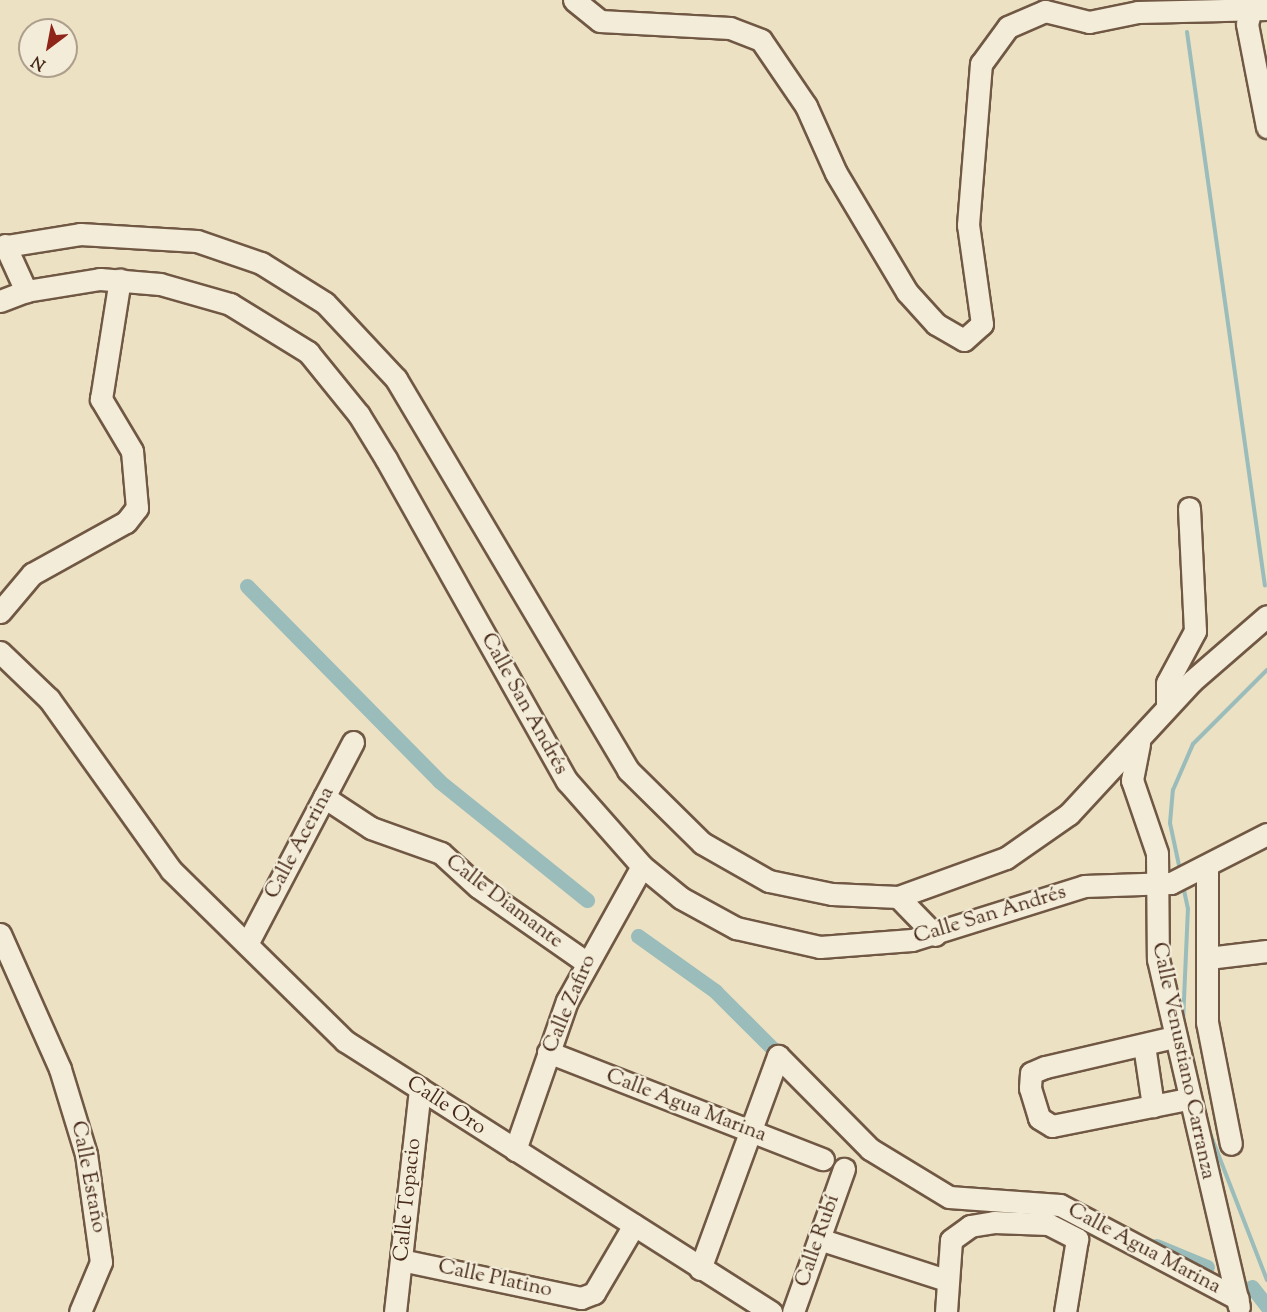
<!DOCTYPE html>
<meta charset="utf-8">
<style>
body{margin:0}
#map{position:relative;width:1267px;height:1312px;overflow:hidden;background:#ece1c3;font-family:"Sorts Mill Goudy",serif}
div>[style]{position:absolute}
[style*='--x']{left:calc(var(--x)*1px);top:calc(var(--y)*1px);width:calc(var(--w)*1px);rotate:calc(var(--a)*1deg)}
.stream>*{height:4px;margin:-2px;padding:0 2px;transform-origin:2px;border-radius:2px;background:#9abcbb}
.canal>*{height:15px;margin:-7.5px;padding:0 7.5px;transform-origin:7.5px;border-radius:7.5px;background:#9abcbb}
.roads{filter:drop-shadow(2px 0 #705844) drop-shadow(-2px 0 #705844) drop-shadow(0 2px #705844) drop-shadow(0 -2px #705844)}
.minor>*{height:21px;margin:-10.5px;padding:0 10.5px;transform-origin:10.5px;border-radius:10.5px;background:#f3ecd8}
span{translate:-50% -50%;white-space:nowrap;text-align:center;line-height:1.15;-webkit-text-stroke:4.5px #f3ecd8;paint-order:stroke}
.street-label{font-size:21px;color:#472a1a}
.north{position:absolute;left:18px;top:18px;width:60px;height:60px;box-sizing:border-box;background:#f3ecd8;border:2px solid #ae9e8c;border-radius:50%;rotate:212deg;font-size:16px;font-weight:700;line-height:24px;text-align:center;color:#472a1a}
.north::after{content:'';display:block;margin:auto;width:21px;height:27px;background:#8f2418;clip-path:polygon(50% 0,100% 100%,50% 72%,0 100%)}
</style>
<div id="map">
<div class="stream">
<i style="--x:1187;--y:32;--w:559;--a:81.99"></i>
<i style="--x:1180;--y:870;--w:48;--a:-102"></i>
<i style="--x:1170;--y:823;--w:33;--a:-85"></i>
<i style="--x:1173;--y:790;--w:50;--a:-66.5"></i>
<i style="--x:1193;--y:744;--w:105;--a:-45"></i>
<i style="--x:1183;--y:1022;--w:113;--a:-87.5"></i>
<i style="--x:1188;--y:909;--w:24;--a:-102"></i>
<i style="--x:1208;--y:1128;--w:163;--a:68.8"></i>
</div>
<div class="canal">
<i style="--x:247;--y:586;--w:274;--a:45.4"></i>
<i style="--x:439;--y:781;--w:190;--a:38.8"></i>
<i style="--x:638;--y:936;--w:95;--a:35.5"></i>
<i style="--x:715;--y:991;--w:100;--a:45"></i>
<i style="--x:1156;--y:1246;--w:55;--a:22.4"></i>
<i style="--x:1252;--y:1287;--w:24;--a:52"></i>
</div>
<div class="roads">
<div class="minor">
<i style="--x:574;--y:0;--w:33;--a:39"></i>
<i style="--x:600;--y:21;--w:130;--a:3.1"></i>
<i style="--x:730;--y:28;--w:33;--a:21"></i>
<i style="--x:761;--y:40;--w:80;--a:55.7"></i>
<i style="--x:806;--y:106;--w:73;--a:65.9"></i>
<i style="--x:836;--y:173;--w:139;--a:59.2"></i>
<i style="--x:907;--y:292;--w:43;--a:47.8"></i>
<i style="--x:936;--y:324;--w:32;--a:30"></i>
<i style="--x:964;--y:340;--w:24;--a:-42"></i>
<i style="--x:982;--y:324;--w:100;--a:-98"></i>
<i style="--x:968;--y:225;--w:162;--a:-85.4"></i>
<i style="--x:981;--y:64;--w:46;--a:-53.9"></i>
<i style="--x:1008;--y:27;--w:40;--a:-23.4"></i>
<i style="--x:1045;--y:11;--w:45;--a:14"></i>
<i style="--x:1089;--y:22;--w:50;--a:-11.5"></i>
<i style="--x:1138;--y:12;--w:129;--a:-1.3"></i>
<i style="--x:1250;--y:13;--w:11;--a:105"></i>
<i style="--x:1247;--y:24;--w:105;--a:79"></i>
<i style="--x:5;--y:245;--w:51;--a:65.5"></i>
<i style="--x:0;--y:247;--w:81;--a:-9.2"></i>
<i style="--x:80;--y:234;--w:117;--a:3.4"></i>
<i style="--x:197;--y:241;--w:68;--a:19"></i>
<i style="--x:261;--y:263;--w:75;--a:32"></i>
<i style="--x:325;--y:303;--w:104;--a:46.9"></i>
<i style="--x:396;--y:379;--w:455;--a:59.3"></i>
<i style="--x:628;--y:770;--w:104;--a:44.6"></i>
<i style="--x:702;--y:843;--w:77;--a:29.6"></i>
<i style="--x:769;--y:881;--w:64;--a:11.7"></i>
<i style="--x:832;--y:894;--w:66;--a:2.6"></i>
<i style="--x:898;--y:897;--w:115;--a:-19.9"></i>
<i style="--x:1006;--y:858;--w:77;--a:-34.9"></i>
<i style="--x:1069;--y:814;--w:181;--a:-47.2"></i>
<i style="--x:1192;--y:681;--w:99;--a:-40.9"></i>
<i style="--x:0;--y:301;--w:28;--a:-21"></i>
<i style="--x:26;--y:291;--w:75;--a:-9.2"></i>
<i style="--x:100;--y:279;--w:60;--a:4.8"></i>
<i style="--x:160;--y:284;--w:73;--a:15.9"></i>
<i style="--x:230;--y:304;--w:92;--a:31.6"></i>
<i style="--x:308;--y:352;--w:81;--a:51"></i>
<i style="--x:359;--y:415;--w:52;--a:58.5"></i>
<i style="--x:386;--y:459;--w:369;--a:60.7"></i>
<i style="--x:567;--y:781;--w:113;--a:48.6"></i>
<i style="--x:642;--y:866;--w:50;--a:39.4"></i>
<i style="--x:681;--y:898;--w:63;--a:28.6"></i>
<i style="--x:736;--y:928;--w:86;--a:12.7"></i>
<i style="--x:820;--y:947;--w:92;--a:-4.4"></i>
<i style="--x:912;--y:940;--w:180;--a:-17.4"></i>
<i style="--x:1084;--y:886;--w:87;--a:-2"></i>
<i style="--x:1171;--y:883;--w:108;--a:-27"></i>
<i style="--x:0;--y:612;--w:50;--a:-49.9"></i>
<i style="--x:32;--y:574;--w:107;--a:-29"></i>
<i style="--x:126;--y:522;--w:18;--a:-52"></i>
<i style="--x:137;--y:508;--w:57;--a:-95"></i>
<i style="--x:132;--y:451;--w:61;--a:-120.8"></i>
<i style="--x:101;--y:399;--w:121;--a:-81"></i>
<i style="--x:0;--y:652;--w:68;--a:43.8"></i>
<i style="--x:49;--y:699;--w:210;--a:54.5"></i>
<i style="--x:171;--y:870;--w:244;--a:44.5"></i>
<i style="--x:345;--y:1041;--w:505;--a:32.46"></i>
<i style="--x:1167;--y:707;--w:24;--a:-90"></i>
<i style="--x:1167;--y:683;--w:59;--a:-61.7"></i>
<i style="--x:1195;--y:631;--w:123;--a:-92.8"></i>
<i style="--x:1139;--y:744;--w:37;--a:101"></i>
<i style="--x:1132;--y:780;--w:77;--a:71.1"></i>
<i style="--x:1157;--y:853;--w:106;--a:89.5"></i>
<i style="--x:1158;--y:959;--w:357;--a:76.9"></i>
<i style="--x:324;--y:797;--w:56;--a:33.4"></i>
<i style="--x:371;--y:828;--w:74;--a:19.7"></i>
<i style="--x:441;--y:853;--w:50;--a:42.6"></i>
<i style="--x:478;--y:887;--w:131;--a:34.8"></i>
<i style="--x:1207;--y:866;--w:156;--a:90"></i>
<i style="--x:1207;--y:1022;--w:124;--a:78.9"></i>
<i style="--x:898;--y:897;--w:53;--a:45.8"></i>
<i style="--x:0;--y:934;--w:148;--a:66"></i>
<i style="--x:60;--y:1069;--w:89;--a:73"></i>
<i style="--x:86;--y:1154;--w:109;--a:82.1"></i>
<i style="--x:101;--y:1262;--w:54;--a:112.8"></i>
<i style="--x:247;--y:944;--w:228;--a:-62.3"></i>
<i style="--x:1208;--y:958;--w:59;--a:-6.8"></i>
<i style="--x:1174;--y:1037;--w:132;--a:166.9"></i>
<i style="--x:1045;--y:1067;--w:15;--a:157"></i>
<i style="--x:1031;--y:1073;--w:15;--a:94"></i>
<i style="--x:1030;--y:1088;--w:31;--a:73"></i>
<i style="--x:1039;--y:1118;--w:15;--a:32"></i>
<i style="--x:1052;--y:1126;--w:138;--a:-11.3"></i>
<i style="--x:1144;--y:1045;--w:62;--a:81.6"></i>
<i style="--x:548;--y:1052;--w:295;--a:21.3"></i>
<i style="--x:515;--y:1150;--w:158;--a:-70.8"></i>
<i style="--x:567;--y:1001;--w:154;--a:-60.9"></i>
<i style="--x:819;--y:1239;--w:133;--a:17.9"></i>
<i style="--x:401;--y:1260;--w:184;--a:11.9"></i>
<i style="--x:581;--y:1298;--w:14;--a:-21"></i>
<i style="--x:594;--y:1293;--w:79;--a:-59.5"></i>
<i style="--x:700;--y:1269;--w:227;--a:-69.9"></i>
<i style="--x:778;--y:1056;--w:131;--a:45.3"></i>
<i style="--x:870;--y:1149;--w:92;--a:31.3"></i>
<i style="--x:949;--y:1197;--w:111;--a:4.1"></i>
<i style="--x:1060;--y:1205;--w:201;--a:27.8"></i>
<i style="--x:395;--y:1312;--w:225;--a:-83.6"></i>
<i style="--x:793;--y:1312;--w:152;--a:-70.4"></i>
<i style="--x:946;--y:1312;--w:72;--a:-86"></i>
<i style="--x:951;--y:1240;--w:24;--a:-36"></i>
<i style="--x:970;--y:1226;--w:24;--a:-9"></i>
<i style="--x:994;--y:1222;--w:54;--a:2.1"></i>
<i style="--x:1048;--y:1224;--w:33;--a:27"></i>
<i style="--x:1077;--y:1239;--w:74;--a:99.3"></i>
</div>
</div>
<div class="street-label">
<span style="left:524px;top:704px;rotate:61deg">Calle San Andrés</span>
<span style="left:300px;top:843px;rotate:-62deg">Calle Acerina</span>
<span style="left:504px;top:902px;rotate:37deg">Calle Diamante</span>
<span style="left:990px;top:915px;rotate:-17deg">Calle San Andrés</span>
<span style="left:570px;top:1004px;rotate:-67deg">Calle Zafiro</span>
<span style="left:1183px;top:1061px;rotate:78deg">Calle Venustiano Carranza</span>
<span style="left:446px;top:1106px;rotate:33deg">Calle Oro</span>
<span style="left:686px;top:1106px;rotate:21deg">Calle Agua Marina</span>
<span style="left:88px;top:1177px;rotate:79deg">Calle Estaño</span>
<span style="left:408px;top:1200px;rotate:-84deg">Calle Topacio</span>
<span style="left:818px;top:1241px;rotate:-71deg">Calle Rubí</span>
<span style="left:1144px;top:1249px;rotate:28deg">Calle Agua Marina</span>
<span style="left:495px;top:1279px;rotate:12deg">Calle Platino</span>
</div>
<div class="north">N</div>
</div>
